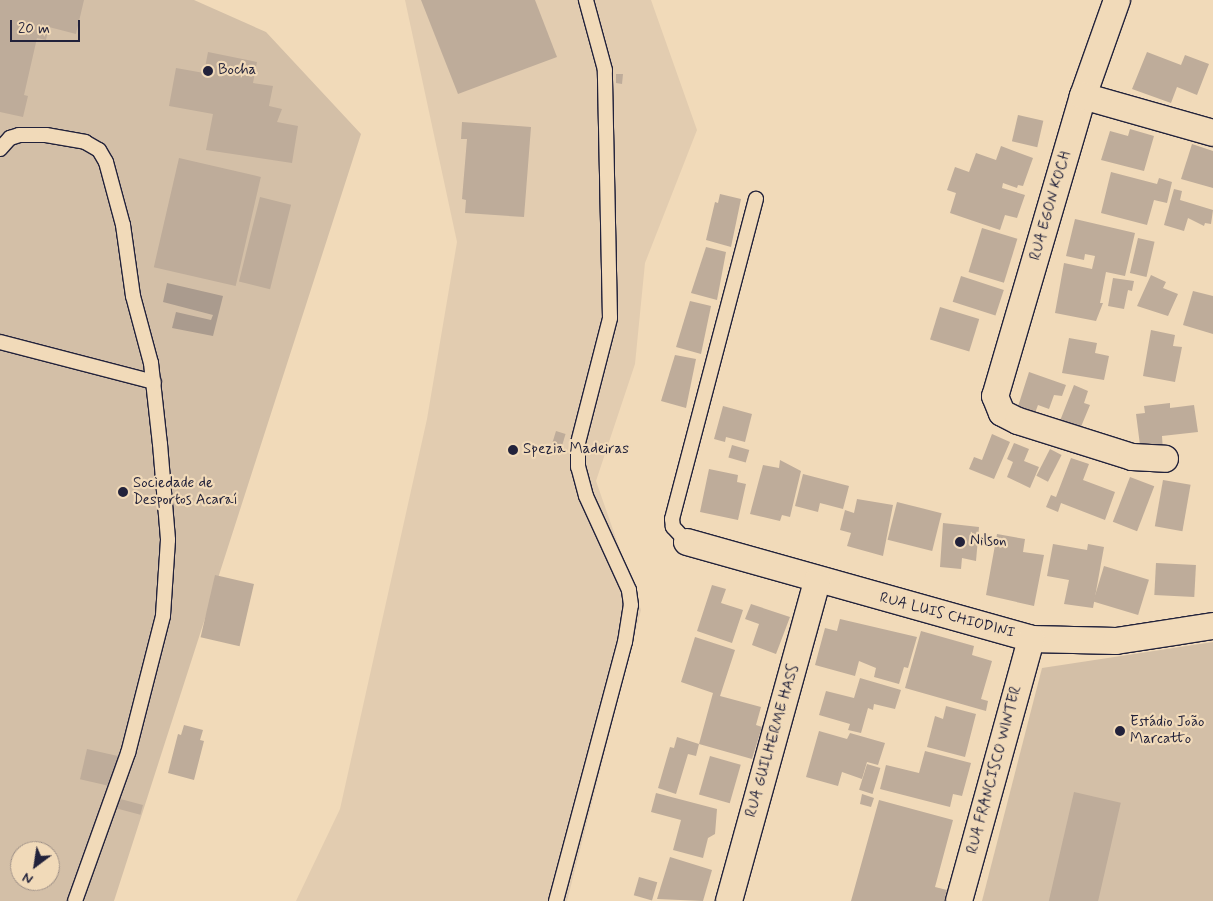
<!DOCTYPE html>
<meta charset="utf-8">
<style>
body{margin:0}
#map{position:relative;width:1213px;height:901px;overflow:hidden;background:#f1dab9;font-family:Mynerve,sans-serif}
div>[style]{position:absolute}
[style*='--x']{left:calc(var(--x)*1px);top:calc(var(--y)*1px);width:calc(var(--w)*1px);rotate:calc(var(--a)*1deg)}
.built>*{inset:0;background:#e2ccb0}
.green>*{inset:0;background:#d3bfa7}
.water>*{inset:0;background:#aa9b8e}
.building>*{inset:0;background:#beac9a;transform-origin:0 0}
.roads{filter:drop-shadow(1px 0 #22223b) drop-shadow(-1px 0 #22223b) drop-shadow(0 1px #22223b) drop-shadow(0 -1px #22223b)}
.service>*{height:14px;margin:-7px;padding:0 7px;transform-origin:7px;border-radius:7px;background:#f1dab9}
.minor>*{height:26px;margin:-13px;padding:0 13px;transform-origin:13px;border-radius:13px;background:#f1dab9}
.dots>*{width:14px;height:14px;translate:-50% -50%;box-sizing:border-box;border:2px solid #f1dab9;border-radius:50%}
span{translate:-50% -50%;white-space:nowrap;text-align:center;line-height:1.15;-webkit-text-stroke:4.5px #f1dab9;paint-order:stroke}
.poi-label{font-size:15px;color:#22223b}
.left{translate:0 -50%;text-align:left}
.street-label{font-size:15px;color:#22223b}
.north{position:absolute;left:10px;top:841px;width:50px;height:50px;box-sizing:border-box;background:#f1dab9;border:1px solid #9e9087;border-radius:50%;rotate:211deg;font-size:14px;font-weight:700;line-height:20px;text-align:center;color:#22223b}
.north::after{content:'';display:block;margin:auto;width:18px;height:22px;background:#22223b;clip-path:polygon(50% 0,100% 100%,50% 72%,0 100%)}
.scale{position:absolute;left:10px;top:20px;width:70px;height:22px;box-sizing:border-box;border:2px solid #22223b;border-top:0;padding-left:6px;font-size:15px;line-height:18px;white-space:nowrap;color:#22223b;-webkit-text-stroke:4px #f1dab9;paint-order:stroke}
</style>
<div id="map">
<div class="built">
<i style="clip-path:polygon(405px 0,651px 0,697px 130px,645px 263px,635px 364px,596px 481px,641px 610px,567px 901px,296px 901px,340px 809px,427px 419px,457px 242px)"></i>
</div>
<div class="green">
<i style="clip-path:polygon(evenodd,0 0,194px 0,266px 32px,361px 134px,114px 901px,0 901px,0 0,20px 851px,50px 851px,50px 881px,20px 881px,20px 851px)"></i>
<i style="clip-path:polygon(1213px 642px,1213px 901px,982px 901px,1042px 668px)"></i>
</div>
<div class="water">
<i style="clip-path:polygon(167px 283px,223px 296px,213px 336px,172px 328px,176px 312px,211px 320px,213px 315px,163px 302px)"></i>
</div>
<div class="building">
<i style="clip-path:polygon(0 0,84px 0,76px 34px,49px 27px,46px 40px,37px 38px,24px 95px,28px 96px,23px 117px,0 112px)"></i>
<i style="clip-path:polygon(421px 0,535px 0,557px 57px,458px 94px)"></i>
<i style="clip-path:polygon(208px 52px,257px 62px,253px 83px,273px 86px,269px 106px,282px 109px,277px 122px,298px 126px,292px 163px,206px 150px,213px 114px,169px 106px,176px 68px,204px 73px)"></i>
<i style="clip-path:polygon(1147px 52px,1181px 65px,1185px 55px,1209px 64px,1197px 95px,1177px 87px,1171px 103px,1132px 89px)"></i>
<i style="clip-path:polygon(616px 74px,623px 74px,622px 84px,616px 83px)"></i>
<i style="left:1018px;top:115px;width:26px;height:27px;rotate:13deg"></i>
<i style="clip-path:polygon(462px 122px,531px 127px,524px 217px,465px 213px,466px 200px,462px 199px,467px 139px,461px 139px)"></i>
<i style="clip-path:polygon(1130px 129px,1154px 136px,1144px 171px,1101px 160px,1110px 131px,1128px 136px)"></i>
<i style="clip-path:polygon(1192px 144px,1213px 151px,1213px 188px,1181px 179px)"></i>
<i style="clip-path:polygon(1001px 146px,1033px 158px,1023px 186px,1018px 185px,1017px 188px,1003px 183px,1002px 188px,1025px 195px,1017px 218px,1005px 215px,1000px 230px,950px 213px,956px 193px,947px 190px,955px 167px,969px 172px,976px 153px,996px 160px)"></i>
<i style="left:179px;top:158px;width:84px;height:112px;rotate:13deg"></i>
<i style="clip-path:polygon(1111px 172px,1157px 184px,1159px 178px,1172px 182px,1167px 203px,1154px 200px,1147px 225px,1101px 213px)"></i>
<i style="clip-path:polygon(1174px 189px,1182px 191px,1180px 200px,1213px 210px,1211px 224px,1205px 223px,1204px 226px,1188px 218px,1184px 231px,1164px 225px)"></i>
<i style="clip-path:polygon(720px 194px,741px 199px,731px 247px,706px 240px,715px 202px,718px 203px)"></i>
<i style="left:260px;top:197px;width:32px;height:87px;rotate:14deg"></i>
<i style="clip-path:polygon(1075px 219px,1135px 233px,1125px 276px,1106px 272px,1100px 303px,1103px 303px,1096px 321px,1055px 313px,1064px 263px,1092px 269px,1095px 256px,1085px 254px,1084px 260px,1066px 256px)"></i>
<i style="left:982px;top:228px;width:37px;height:46px;rotate:17deg"></i>
<i style="left:1138px;top:238px;width:17px;height:36px;rotate:13deg"></i>
<i style="clip-path:polygon(706px 247px,726px 252px,717px 300px,691px 293px)"></i>
<i style="clip-path:polygon(1151px 275px,1166px 282px,1163px 288px,1178px 294px,1168px 316px,1137px 306px)"></i>
<i style="left:961px;top:276px;width:45px;height:27px;rotate:18deg"></i>
<i style="clip-path:polygon(1113px 278px,1134px 281px,1132px 291px,1128px 290px,1124px 309px,1108px 306px)"></i>
<i style="clip-path:polygon(1193px 291px,1213px 296px,1213px 334px,1183px 325px)"></i>
<i style="clip-path:polygon(690px 301px,711px 306px,701px 354px,676px 347px)"></i>
<i style="left:940px;top:307px;width:41px;height:34px;rotate:17deg"></i>
<i style="clip-path:polygon(1151px 330px,1175px 335px,1173px 346px,1182px 347px,1175px 382px,1143px 376px)"></i>
<i style="clip-path:polygon(1069px 338px,1097px 343px,1095px 353px,1109px 356px,1104px 380px,1062px 373px)"></i>
<i style="clip-path:polygon(675px 355px,696px 359px,686px 408px,661px 401px)"></i>
<i style="clip-path:polygon(1029px 372px,1066px 385px,1062px 396px,1054px 395px,1049px 409px,1038px 405px,1032px 421px,1015px 416px)"></i>
<i style="clip-path:polygon(1074px 385px,1088px 391px,1084px 403px,1090px 405px,1078px 434px,1058px 426px)"></i>
<i style="clip-path:polygon(1170px 403px,1170px 408px,1194px 405px,1198px 432px,1162px 436px,1163px 451px,1141px 453px,1136px 414px,1145px 413px,1144px 406px)"></i>
<i style="clip-path:polygon(723px 406px,752px 414px,745px 442px,726px 437px,725px 442px,714px 439px)"></i>
<i style="left:556px;top:431px;width:10px;height:22px;rotate:17deg"></i>
<i style="clip-path:polygon(992px 434px,1010px 442px,994px 479px,969px 469px,974px 457px,982px 460px)"></i>
<i style="clip-path:polygon(1014px 443px,1029px 449px,1024px 461px,1039px 467px,1030px 488px,1007px 477px,1013px 462px,1007px 459px)"></i>
<i style="left:732px;top:445px;width:18px;height:13px;rotate:16deg"></i>
<i style="left:1050px;top:449px;width:13px;height:30px;rotate:27deg"></i>
<i style="clip-path:polygon(1071px 458px,1089px 464px,1083px 480px,1115px 492px,1105px 520px,1061px 503px,1058px 512px,1046px 507px,1051px 495px,1056px 497px)"></i>
<i style="clip-path:polygon(780px 460px,801px 471px,790px 517px,782px 515px,780px 521px,750px 514px,763px 465px,779px 468px)"></i>
<i style="clip-path:polygon(709px 469px,738px 475px,737px 482px,746px 484px,738px 520px,700px 512px)"></i>
<i style="clip-path:polygon(803px 474px,849px 486px,843px 509px,820px 503px,818px 512px,795px 506px)"></i>
<i style="left:1130px;top:477px;width:26px;height:48px;rotate:21deg"></i>
<i style="left:1163px;top:480px;width:28px;height:47px;rotate:10deg"></i>
<i style="clip-path:polygon(857px 499px,893px 505px,883px 556px,847px 546px,851px 533px,840px 530px,845px 510px,854px 513px)"></i>
<i style="left:897px;top:502px;width:46px;height:39px;rotate:14deg"></i>
<i style="clip-path:polygon(943px 523px,979px 527px,976px 561px,962px 558px,961px 569px,940px 567px)"></i>
<i style="clip-path:polygon(997px 534px,1025px 539px,1023px 552px,1044px 555px,1034px 606px,986px 595px)"></i>
<i style="clip-path:polygon(1053px 544px,1087px 550px,1088px 544px,1104px 547px,1093px 608px,1064px 604px,1069px 580px,1047px 576px)"></i>
<i style="left:1156px;top:563px;width:40px;height:32px;rotate:3deg"></i>
<i style="left:1104px;top:566px;width:47px;height:37px;rotate:17deg"></i>
<i style="left:215px;top:575px;width:40px;height:64px;rotate:13deg"></i>
<i style="clip-path:polygon(712px 585px,726px 589px,721px 603px,743px 610px,732px 643px,697px 631px)"></i>
<i style="clip-path:polygon(751px 604px,790px 617px,776px 654px,752px 645px,759px 624px,745px 619px)"></i>
<i style="clip-path:polygon(840px 619px,917px 637px,908px 668px,904px 667px,899px 684px,874px 677px,876px 668px,859px 661px,855px 676px,815px 665px,825px 628px,837px 631px)"></i>
<i style="clip-path:polygon(921px 631px,974px 646px,972px 655px,992px 661px,981px 699px,988px 701px,986px 711px,905px 688px)"></i>
<i style="clip-path:polygon(695px 637px,735px 650px,720px 696px,761px 707px,756px 725px,762px 727px,752px 759px,699px 744px,713px 693px,681px 682px)"></i>
<i style="clip-path:polygon(860px 678px,901px 690px,895px 709px,874px 704px,873px 710px,868px 708px,861px 733px,848px 730px,850px 724px,819px 715px,826px 691px,854px 698px)"></i>
<i style="clip-path:polygon(946px 706px,976px 714px,965px 757px,927px 747px,935px 716px,943px 719px)"></i>
<i style="clip-path:polygon(184px 725px,203px 730px,200px 740px,204px 741px,194px 780px,168px 773px,178px 734px,181px 735px)"></i>
<i style="clip-path:polygon(819px 731px,847px 739px,850px 733px,885px 743px,878px 765px,867px 762px,862px 779px,842px 772px,838px 786px,806px 777px)"></i>
<i style="clip-path:polygon(677px 737px,699px 744px,696px 756px,688px 754px,676px 794px,658px 788px,670px 747px,674px 748px)"></i>
<i style="left:87px;top:749px;width:36px;height:31px;rotate:13deg"></i>
<i style="clip-path:polygon(925px 751px,971px 763px,962px 796px,953px 794px,950px 807px,880px 789px,886px 765px,919px 773px)"></i>
<i style="left:710px;top:756px;width:32px;height:40px;rotate:16deg"></i>
<i style="left:867px;top:764px;width:14px;height:27px;rotate:17deg"></i>
<i style="left:1074px;top:792px;width:48px;height:112px;rotate:13deg"></i>
<i style="clip-path:polygon(656px 793px,717px 809px,715px 834px,708px 838px,703px 858px,673px 850px,681px 820px,651px 812px)"></i>
<i style="clip-path:polygon(862px 794px,874px 798px,871px 807px,860px 804px)"></i>
<i style="left:113px;top:797px;width:31px;height:10px;rotate:15deg"></i>
<i style="clip-path:polygon(879px 800px,953px 820px,935px 887px,947px 890px,944px 901px,851px 901px)"></i>
<i style="clip-path:polygon(670px 857px,712px 870px,703px 901px,657px 899px)"></i>
<i style="left:639px;top:877px;width:19px;height:19px;rotate:16deg"></i>
</div>
<div class="roads">
<div class="service">
<i style="--x:0;--y:149;--w:15;--a:-48"></i>
<i style="--x:10;--y:138;--w:9;--a:-18"></i>
<i style="--x:19;--y:135;--w:27;--a:0"></i>
<i style="--x:46;--y:135;--w:40;--a:10"></i>
<i style="--x:85;--y:142;--w:16;--a:30"></i>
<i style="--x:99;--y:150;--w:14;--a:60"></i>
<i style="--x:106;--y:162;--w:65;--a:74.9"></i>
<i style="--x:123;--y:225;--w:72;--a:82"></i>
<i style="--x:133;--y:296;--w:69;--a:75"></i>
<i style="--x:151;--y:363;--w:81;--a:83.7"></i>
<i style="--x:160;--y:444;--w:96;--a:85.2"></i>
<i style="--x:168;--y:540;--w:76;--a:93.8"></i>
<i style="--x:163;--y:616;--w:141;--a:104.3"></i>
<i style="--x:128;--y:753;--w:157;--a:109.7"></i>
<i style="--x:0;--y:342;--w:159;--a:14.6"></i>
<i style="--x:687;--y:542;--w:21;--a:-133"></i>
<i style="--x:673;--y:527;--w:8;--a:-97"></i>
<i style="--x:672;--y:519;--w:331;--a:-75.3"></i>
<i style="--x:556;--y:901;--w:268;--a:-75.1"></i>
<i style="--x:625;--y:642;--w:37;--a:-81"></i>
<i style="--x:631;--y:605;--w:15;--a:-98"></i>
<i style="--x:629;--y:590;--w:103;--a:-114.6"></i>
<i style="--x:586;--y:496;--w:30;--a:-105"></i>
<i style="--x:578;--y:467;--w:24;--a:-90"></i>
<i style="--x:578;--y:443;--w:129;--a:-75.6"></i>
<i style="--x:610;--y:318;--w:248;--a:-91.2"></i>
<i style="--x:605;--y:70;--w:73;--a:-105.2"></i>
</div>
<div class="minor">
<i style="--x:1117;--y:0;--w:102;--a:109.5"></i>
<i style="--x:1083;--y:96;--w:313;--a:106.3"></i>
<i style="--x:995;--y:396;--w:18;--a:68"></i>
<i style="--x:1002;--y:413;--w:18;--a:27"></i>
<i style="--x:1018;--y:421;--w:120;--a:17.5"></i>
<i style="--x:1132;--y:457;--w:33;--a:3"></i>
<i style="--x:1083;--y:96;--w:135;--a:15.9"></i>
<i style="--x:687;--y:542;--w:357;--a:15.7"></i>
<i style="--x:1031;--y:639;--w:85;--a:1.3"></i>
<i style="--x:1116;--y:641;--w:98;--a:-8.8"></i>
<i style="--x:729;--y:901;--w:332;--a:-74.6"></i>
<i style="--x:959;--y:901;--w:272;--a:-74.6"></i>
</div>
</div>
<div class="dots">
<i style="left:208px;top:71px;background:#22223b"></i>
<i style="left:513px;top:450px;background:#22223b"></i>
<i style="left:123px;top:492px;background:#22223b"></i>
<i style="left:960px;top:542px;background:#22223b"></i>
<i style="left:1120px;top:731px;background:#22223b"></i>
</div>
<div class="poi-label">
<span class="left" style="left:218px;top:71px">Bocha</span>
<span class="left" style="left:523px;top:450px">Spezia Madeiras</span>
<span class="left" style="left:133px;top:492px">Sociedade de<br>Desportos Acaraí</span>
<span class="left" style="left:970px;top:542px">Nilson</span>
<span class="left" style="left:1130px;top:731px">Estádio João<br>Marcatto</span>
</div>
<div class="street-label">
<span style="left:1051px;top:206px;rotate:-74deg">RUA EGON KOCH</span>
<span style="left:947px;top:616px;rotate:15deg">RUA LUIS CHIODINI</span>
<span style="left:773px;top:741px;rotate:-74deg">RUA GUILHERME HASS</span>
<span style="left:995px;top:770px;rotate:-75deg">RUA FRANCISCO WINTER</span>
</div>
<div class="north">N</div>
<div class="scale">20 m</div>
</div>
